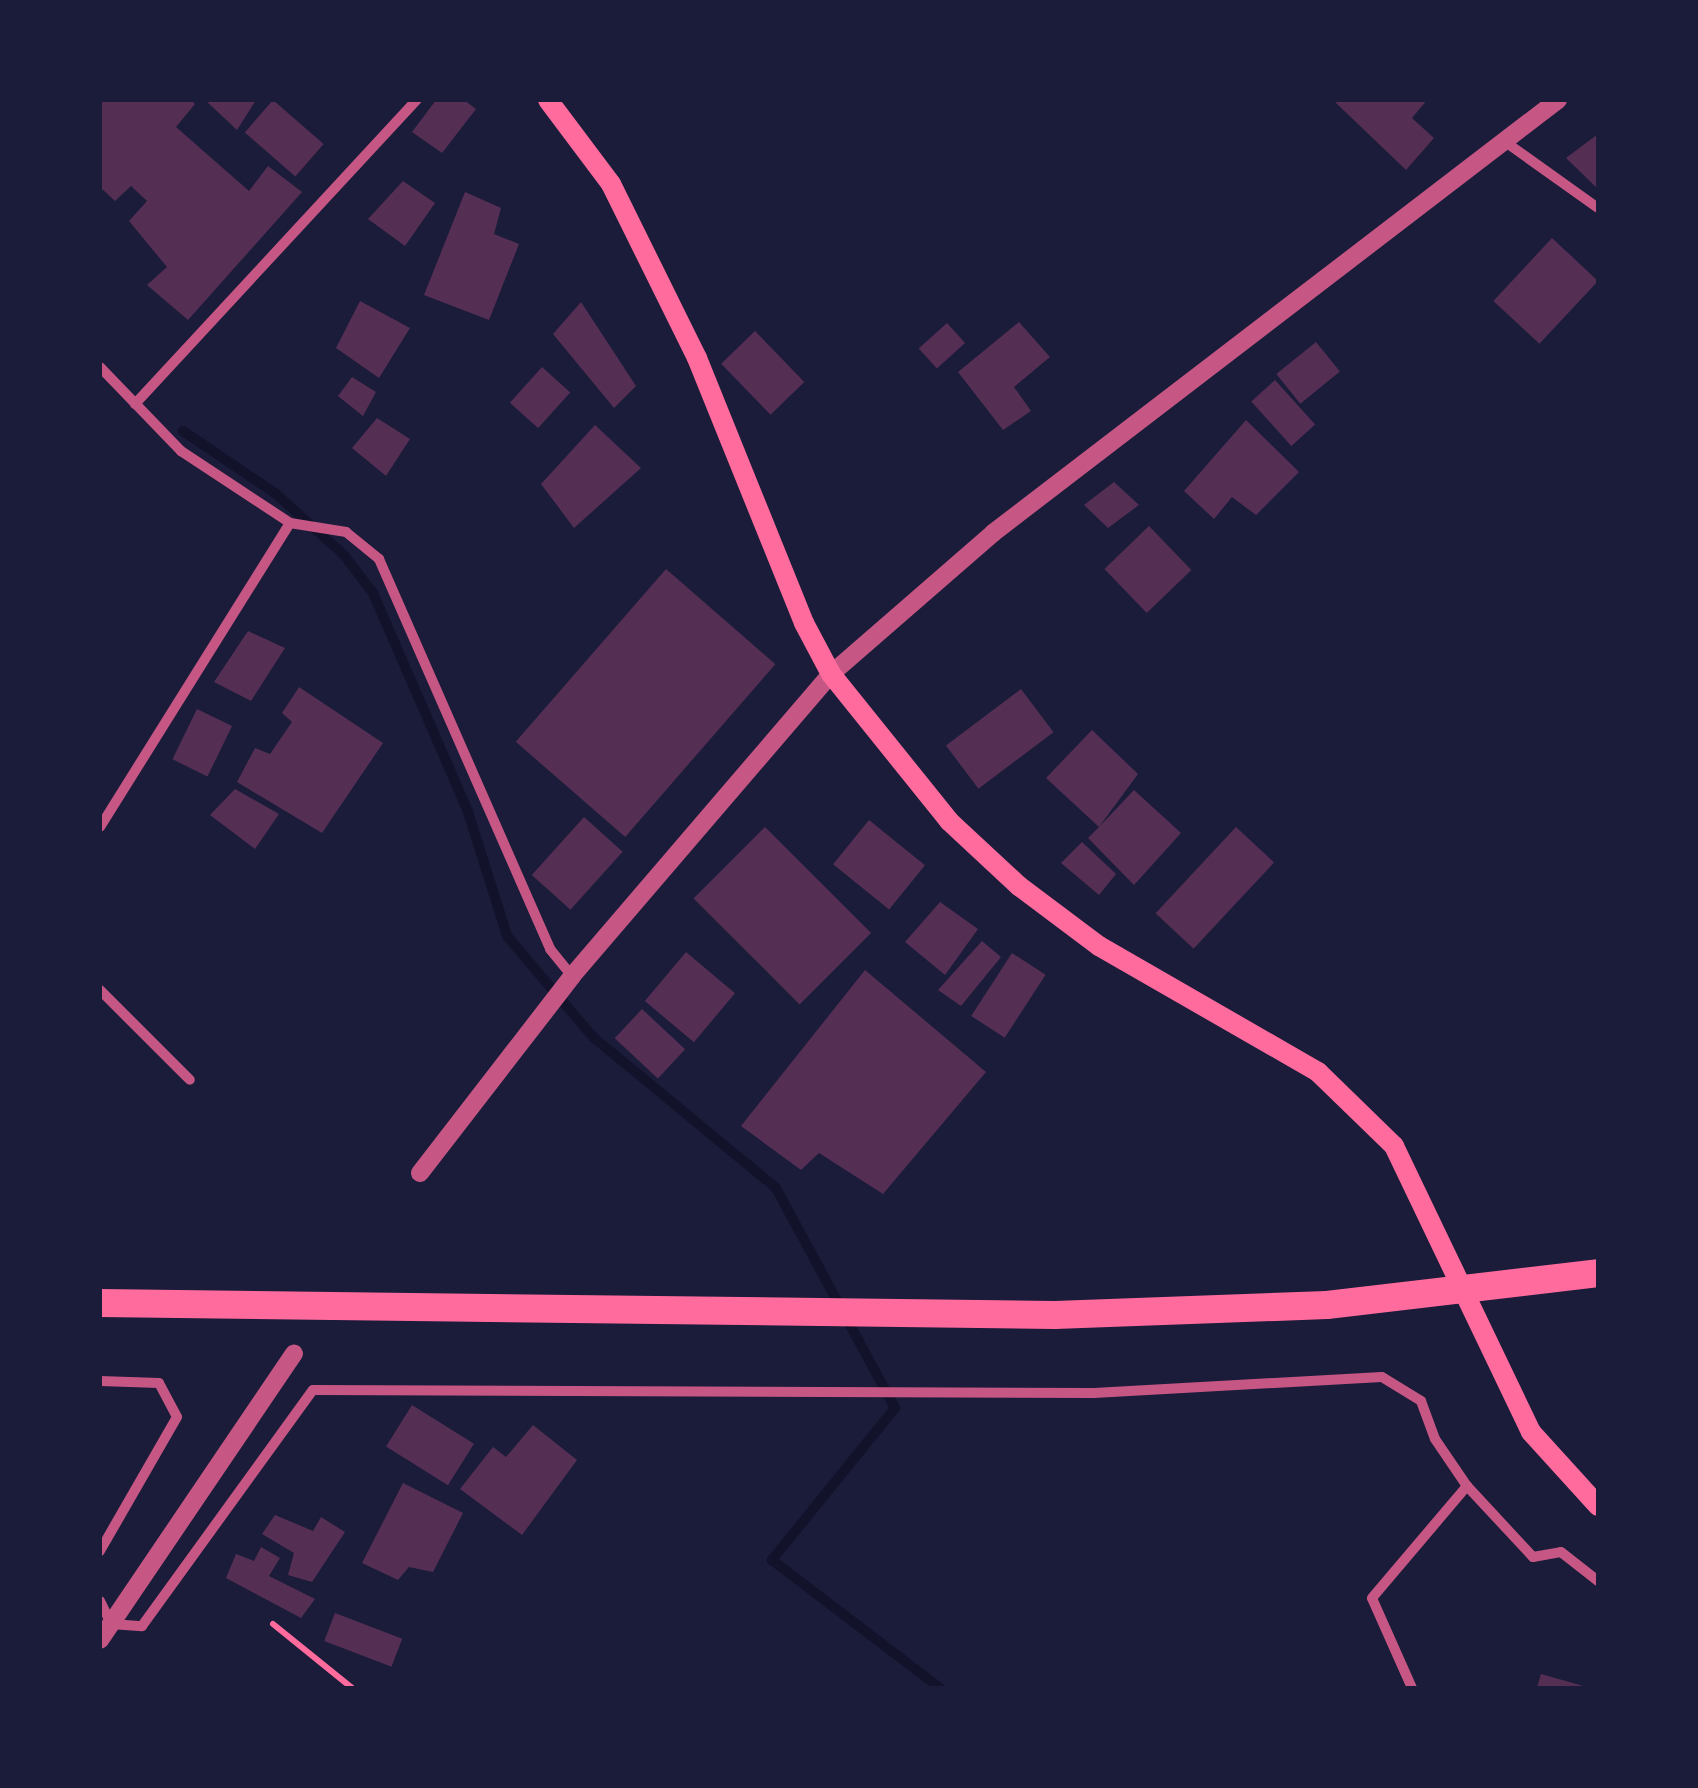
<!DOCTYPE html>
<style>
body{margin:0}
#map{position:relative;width:1698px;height:1788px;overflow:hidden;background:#1b1b3a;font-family:Roboto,sans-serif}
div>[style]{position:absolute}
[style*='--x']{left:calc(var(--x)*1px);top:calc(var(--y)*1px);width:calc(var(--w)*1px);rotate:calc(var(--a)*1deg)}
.stream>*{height:10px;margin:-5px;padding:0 5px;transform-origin:5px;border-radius:5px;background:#12122b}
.building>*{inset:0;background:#542f53;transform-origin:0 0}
.path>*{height:6px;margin:-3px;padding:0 3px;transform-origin:3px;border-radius:3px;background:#ff6b9d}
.minor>*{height:10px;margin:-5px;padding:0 5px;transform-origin:5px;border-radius:5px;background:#c65784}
.tertiary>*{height:18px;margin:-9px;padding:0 9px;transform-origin:9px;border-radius:9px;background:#c65784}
.secondary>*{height:20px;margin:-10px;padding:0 10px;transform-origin:10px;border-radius:10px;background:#ff6b9d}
.trunk>*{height:28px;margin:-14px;padding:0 14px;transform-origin:14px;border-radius:14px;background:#ff6b9d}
span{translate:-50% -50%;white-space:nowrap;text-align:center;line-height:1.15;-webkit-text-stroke:9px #1b1b3a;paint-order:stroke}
.frame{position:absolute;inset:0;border:102px solid #1b1b3a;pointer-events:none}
</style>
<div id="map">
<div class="stream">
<i style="--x:183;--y:431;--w:111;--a:34"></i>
<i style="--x:275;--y:493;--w:93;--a:41.9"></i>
<i style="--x:344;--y:555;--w:48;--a:52.7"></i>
<i style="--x:373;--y:593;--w:239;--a:66.5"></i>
<i style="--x:468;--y:812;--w:130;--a:72.5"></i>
<i style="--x:507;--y:936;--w:133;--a:49.6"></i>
<i style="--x:593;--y:1037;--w:237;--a:39.5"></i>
<i style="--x:776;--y:1188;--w:250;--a:61.6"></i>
<i style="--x:895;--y:1408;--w:196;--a:129"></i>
<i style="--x:772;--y:1560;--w:211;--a:37.3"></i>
</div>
<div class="building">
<i style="clip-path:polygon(100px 100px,191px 100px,195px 104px,176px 127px,249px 191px,268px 166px,302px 192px,188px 320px,147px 285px,167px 267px,129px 221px,147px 201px,131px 186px,115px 201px,100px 187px)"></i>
<i style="clip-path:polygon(205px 100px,256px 100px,237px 130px)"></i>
<i style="left:273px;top:100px;width:67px;height:43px;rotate:41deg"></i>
<i style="clip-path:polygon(436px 100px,464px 100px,476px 109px,442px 153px,412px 132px)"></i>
<i style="clip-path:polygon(1427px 100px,1412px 118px,1434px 138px,1406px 170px,1335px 102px)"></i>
<i style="clip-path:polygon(1598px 134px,1598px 189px,1566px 158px)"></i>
<i style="clip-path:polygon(403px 181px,435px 203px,405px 246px,368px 219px)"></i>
<i style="clip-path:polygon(465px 192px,501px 208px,494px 234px,519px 244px,489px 320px,424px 295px)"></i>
<i style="left:1552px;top:238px;width:63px;height:86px;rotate:43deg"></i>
<i style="clip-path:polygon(360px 301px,410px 328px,379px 378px,336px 348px)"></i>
<i style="clip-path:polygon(581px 302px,636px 386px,614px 408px,553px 334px)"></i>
<i style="clip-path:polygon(1019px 322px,1050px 357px,1014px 387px,1031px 411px,1003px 430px,958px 372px)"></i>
<i style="left:947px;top:323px;width:27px;height:38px;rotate:48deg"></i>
<i style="left:755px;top:331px;width:71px;height:47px;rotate:46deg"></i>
<i style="left:1316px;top:342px;width:38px;height:51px;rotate:51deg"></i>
<i style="left:542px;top:367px;width:38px;height:48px;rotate:42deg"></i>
<i style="clip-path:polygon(352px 377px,376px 392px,363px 416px,338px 396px)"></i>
<i style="left:1275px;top:380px;width:60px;height:32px;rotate:48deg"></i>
<i style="clip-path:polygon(377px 418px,410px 439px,386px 476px,352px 448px)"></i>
<i style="clip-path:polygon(1246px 420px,1299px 472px,1256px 515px,1232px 497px,1214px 519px,1184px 491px)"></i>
<i style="clip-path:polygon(595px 425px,641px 468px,574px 528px,541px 484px)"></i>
<i style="clip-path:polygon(1114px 482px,1139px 505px,1108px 528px,1084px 505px)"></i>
<i style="left:1149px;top:526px;width:61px;height:62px;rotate:46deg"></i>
<i style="left:666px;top:569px;width:145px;height:229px;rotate:41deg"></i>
<i style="clip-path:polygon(248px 631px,285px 648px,251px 701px,214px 682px)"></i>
<i style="clip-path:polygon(299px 687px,383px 743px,322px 833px,237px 782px,255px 748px,270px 754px,292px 722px,282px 713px)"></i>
<i style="left:1021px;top:689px;width:54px;height:94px;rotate:53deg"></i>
<i style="left:197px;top:709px;width:39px;height:56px;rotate:26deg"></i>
<i style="clip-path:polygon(1092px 730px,1138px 774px,1099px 827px,1134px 790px,1181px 833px,1134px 885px,1088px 838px,1099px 827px,1046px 778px)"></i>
<i style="clip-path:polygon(235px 789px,279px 814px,255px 849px,210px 815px)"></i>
<i style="left:584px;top:817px;width:52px;height:78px;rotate:42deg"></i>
<i style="left:869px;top:820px;width:72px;height:57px;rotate:39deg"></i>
<i style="left:765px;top:827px;width:150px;height:101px;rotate:45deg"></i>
<i style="left:1236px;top:827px;width:52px;height:118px;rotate:43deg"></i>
<i style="clip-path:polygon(1082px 842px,1116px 874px,1099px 895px,1061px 863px)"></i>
<i style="clip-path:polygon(940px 902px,978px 929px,945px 975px,905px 942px)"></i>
<i style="clip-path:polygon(982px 941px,1001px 957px,961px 1006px,938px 990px)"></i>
<i style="left:686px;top:952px;width:64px;height:64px;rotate:40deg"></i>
<i style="left:1012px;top:953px;width:40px;height:75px;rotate:33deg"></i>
<i style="clip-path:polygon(865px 970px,986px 1072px,883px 1194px,819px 1153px,801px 1170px,741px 1126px)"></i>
<i style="left:642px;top:1009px;width:59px;height:40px;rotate:43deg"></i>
<i style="left:412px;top:1405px;width:73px;height:49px;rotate:32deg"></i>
<i style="clip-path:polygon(533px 1425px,577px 1460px,522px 1535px,460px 1489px,493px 1447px,506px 1457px)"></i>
<i style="clip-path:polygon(403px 1483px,463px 1513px,433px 1572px,409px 1567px,398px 1580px,362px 1563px)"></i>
<i style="clip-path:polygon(275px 1515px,313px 1531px,321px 1517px,345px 1532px,312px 1582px,288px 1575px,294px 1553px,262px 1534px)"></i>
<i style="clip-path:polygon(261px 1547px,280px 1558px,269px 1576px,315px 1599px,301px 1618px,226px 1578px,236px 1554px,254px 1561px)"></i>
<i style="left:335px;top:1613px;width:72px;height:30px;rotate:21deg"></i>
<i style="clip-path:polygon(1541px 1674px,1587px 1687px,1587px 1688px,1537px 1688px)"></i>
</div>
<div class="path">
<i style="--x:273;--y:1624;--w:102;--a:39"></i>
</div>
<div class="minor">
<i style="--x:1504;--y:141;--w:115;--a:35.5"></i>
<i style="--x:100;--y:367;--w:117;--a:46"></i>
<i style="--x:181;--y:451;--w:131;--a:33.4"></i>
<i style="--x:290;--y:523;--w:358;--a:122"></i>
<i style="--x:135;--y:404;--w:415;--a:-47.2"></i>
<i style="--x:290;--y:523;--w:57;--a:9.1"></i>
<i style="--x:346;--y:532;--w:43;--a:39.3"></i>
<i style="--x:379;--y:559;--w:426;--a:66.3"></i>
<i style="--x:550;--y:949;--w:35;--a:51"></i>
<i style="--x:100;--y:990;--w:127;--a:45"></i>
<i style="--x:100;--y:1381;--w:59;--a:1.9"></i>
<i style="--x:159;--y:1383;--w:38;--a:62"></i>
<i style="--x:177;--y:1417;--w:155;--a:119.9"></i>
<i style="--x:100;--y:1601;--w:25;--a:64"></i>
<i style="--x:111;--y:1624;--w:31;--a:4"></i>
<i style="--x:142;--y:1626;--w:291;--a:-54.1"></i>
<i style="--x:313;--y:1390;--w:781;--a:0.22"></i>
<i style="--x:1094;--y:1393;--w:288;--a:-3.2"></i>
<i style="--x:1382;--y:1377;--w:46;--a:31.6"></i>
<i style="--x:1421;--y:1401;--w:40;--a:69.8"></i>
<i style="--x:1435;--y:1439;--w:57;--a:55.8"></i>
<i style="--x:1467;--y:1486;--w:97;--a:47.1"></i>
<i style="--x:1533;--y:1557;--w:28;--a:-10"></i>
<i style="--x:1561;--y:1552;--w:47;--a:38.1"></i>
<i style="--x:1412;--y:1688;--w:98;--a:-114"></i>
<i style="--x:1372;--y:1598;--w:147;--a:-49.7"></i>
</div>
<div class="tertiary">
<i style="--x:420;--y:1173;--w:249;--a:-52.3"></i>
<i style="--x:572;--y:976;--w:398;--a:-49.4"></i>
<i style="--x:831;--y:674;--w:215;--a:-41"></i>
<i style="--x:993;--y:533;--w:712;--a:-37.47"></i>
<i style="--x:100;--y:1640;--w:346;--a:-55.9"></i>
</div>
<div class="secondary">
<i style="--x:548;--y:100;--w:105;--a:53.1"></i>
<i style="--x:611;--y:184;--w:194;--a:63.7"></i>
<i style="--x:697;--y:358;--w:286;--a:68"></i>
<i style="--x:804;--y:623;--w:58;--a:62.1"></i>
<i style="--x:831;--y:674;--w:189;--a:51.2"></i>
<i style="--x:949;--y:821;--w:96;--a:42.9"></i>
<i style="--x:1019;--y:886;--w:100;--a:36.9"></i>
<i style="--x:1099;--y:946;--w:253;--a:29.9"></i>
<i style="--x:1318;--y:1072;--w:106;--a:44.2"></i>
<i style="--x:1394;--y:1146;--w:317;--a:64.4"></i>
<i style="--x:1531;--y:1432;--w:100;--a:47.8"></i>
</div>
<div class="trunk">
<i style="--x:100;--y:1303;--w:955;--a:0.72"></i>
<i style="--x:1055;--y:1315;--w:272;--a:-2.1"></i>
<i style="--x:1327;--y:1305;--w:273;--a:-6.7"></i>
</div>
<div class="frame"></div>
</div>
